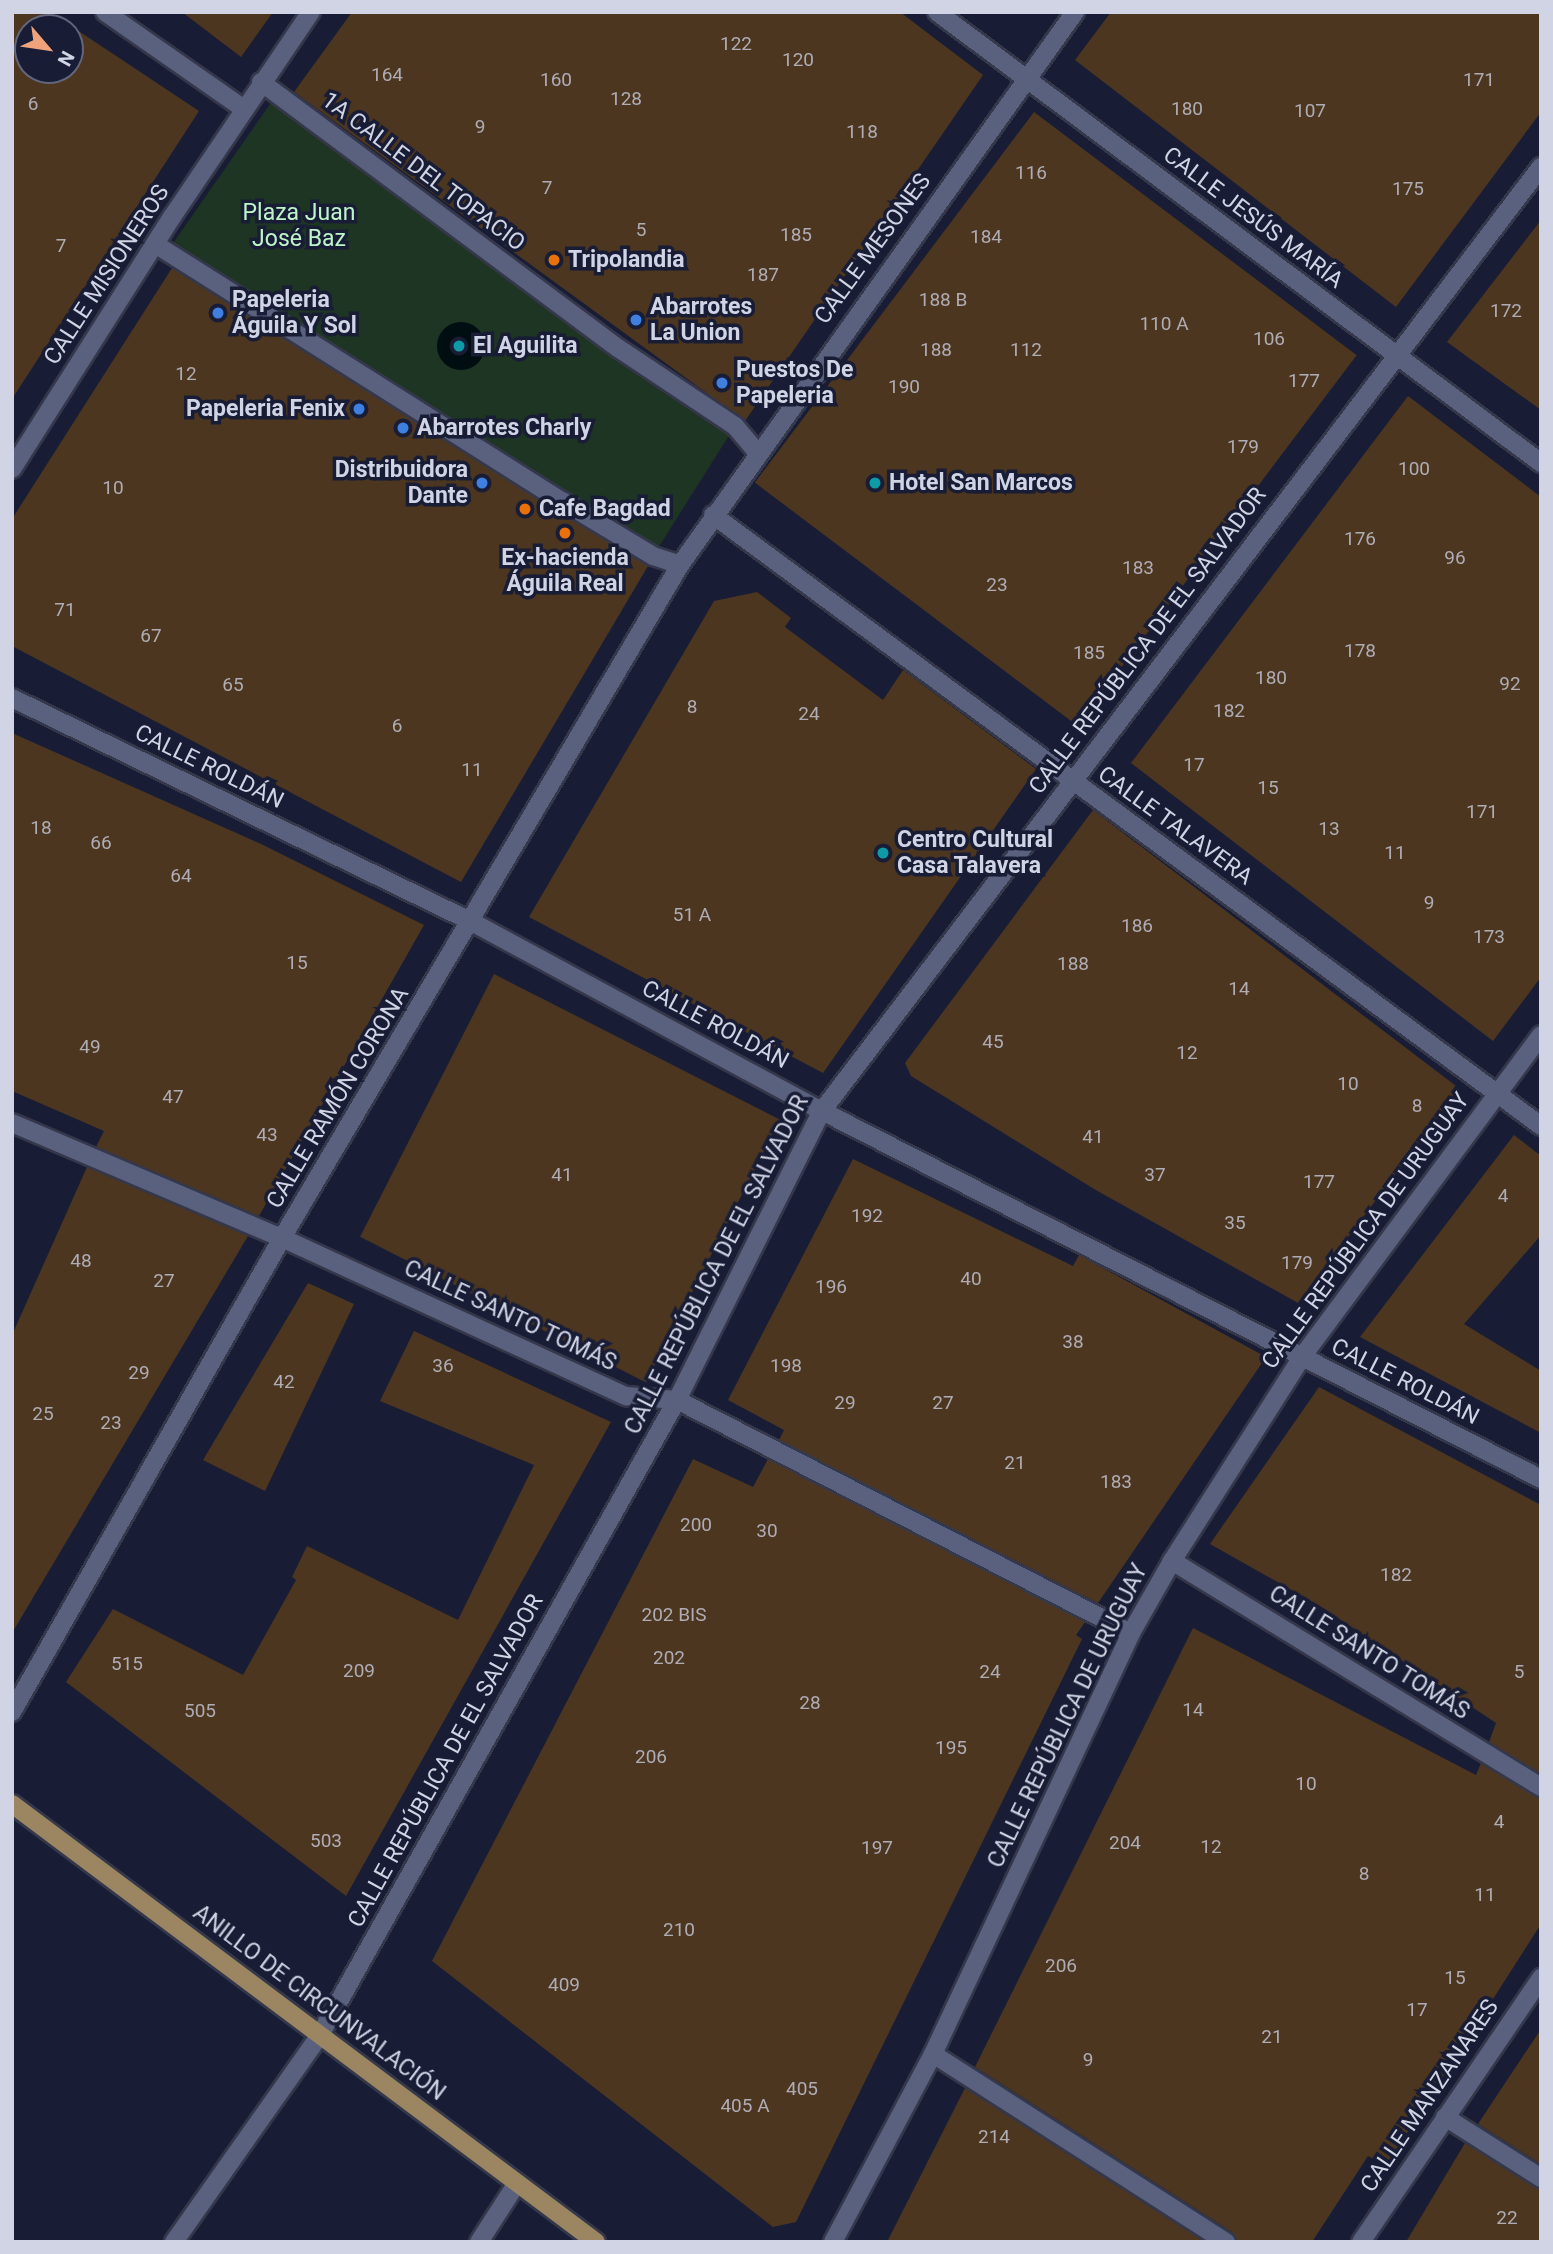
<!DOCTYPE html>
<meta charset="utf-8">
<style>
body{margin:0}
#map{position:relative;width:1553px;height:2254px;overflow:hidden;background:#181d35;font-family:Roboto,sans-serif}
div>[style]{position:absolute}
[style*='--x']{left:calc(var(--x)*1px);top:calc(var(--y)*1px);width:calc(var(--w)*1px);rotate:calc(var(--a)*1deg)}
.green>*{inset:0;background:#1f3524}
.water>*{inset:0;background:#000d11}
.round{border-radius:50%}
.building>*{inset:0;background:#4c3620;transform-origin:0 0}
.roads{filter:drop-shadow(2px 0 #35374b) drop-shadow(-2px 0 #35374b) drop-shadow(0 2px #35374b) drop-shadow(0 -2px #35374b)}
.street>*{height:18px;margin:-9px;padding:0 9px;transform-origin:9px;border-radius:9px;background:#5a617e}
.secondary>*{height:18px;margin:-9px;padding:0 9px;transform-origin:9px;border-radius:9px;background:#5a617e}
.primary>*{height:18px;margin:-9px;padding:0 9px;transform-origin:9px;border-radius:9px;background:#9b8661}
.dots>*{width:19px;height:19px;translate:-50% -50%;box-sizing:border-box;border:4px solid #181d35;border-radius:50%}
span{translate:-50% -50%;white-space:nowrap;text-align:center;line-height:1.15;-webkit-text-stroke:7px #181d35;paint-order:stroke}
.number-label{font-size:19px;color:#afacb4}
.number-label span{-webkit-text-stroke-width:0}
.street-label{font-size:23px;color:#d0d4e5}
.park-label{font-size:23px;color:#bdf4c8}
.poi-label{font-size:23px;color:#d0d4e5;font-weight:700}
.left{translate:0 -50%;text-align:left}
.right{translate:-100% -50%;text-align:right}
.frame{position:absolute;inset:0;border:14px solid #d0d4e5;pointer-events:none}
.north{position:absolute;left:14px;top:14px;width:70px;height:70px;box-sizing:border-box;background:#181d35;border:2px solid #62667b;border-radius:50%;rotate:119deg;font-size:19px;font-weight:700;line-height:28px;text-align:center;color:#d0d4e5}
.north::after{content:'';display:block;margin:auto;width:24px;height:32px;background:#f0a27a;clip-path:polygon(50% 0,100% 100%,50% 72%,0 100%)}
</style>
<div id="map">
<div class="green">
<i style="clip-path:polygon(277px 94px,735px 426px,653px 556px,167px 252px)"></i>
</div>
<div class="water">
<i class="round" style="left:437px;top:322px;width:48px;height:48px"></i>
</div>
<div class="building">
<i style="clip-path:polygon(evenodd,12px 12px,50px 12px,199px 111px,12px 399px,12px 12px,28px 28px,70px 28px,70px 70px,28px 70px,28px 28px)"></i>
<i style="clip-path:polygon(182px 12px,273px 12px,241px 57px)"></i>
<i style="clip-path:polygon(352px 12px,900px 12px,983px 75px,745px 421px,294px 92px)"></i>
<i style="clip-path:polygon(1111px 12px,1541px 12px,1541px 112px,1396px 307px,1075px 60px)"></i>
<i style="left:1034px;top:112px;width:404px;height:464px;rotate:37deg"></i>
<i style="clip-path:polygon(1541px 220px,1541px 410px,1447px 342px)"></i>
<i style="clip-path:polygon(172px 268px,648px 566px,461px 882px,12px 646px,12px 519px)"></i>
<i style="clip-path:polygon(1408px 396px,1541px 497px,1541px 977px,1493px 1041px,1131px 763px)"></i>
<i style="clip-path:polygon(757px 592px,791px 618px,785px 627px,883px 700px,903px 670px,1036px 769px,823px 1073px,529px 917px,714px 601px)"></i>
<i style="clip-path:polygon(12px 733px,261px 844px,424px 925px,259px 1216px,96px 1147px,104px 1131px,12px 1091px)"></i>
<i style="clip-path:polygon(1093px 810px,1460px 1089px,1298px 1303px,1094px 1189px,911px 1076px,905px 1063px)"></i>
<i style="left:494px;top:974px;width:321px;height:295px;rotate:27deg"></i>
<i style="clip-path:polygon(1514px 1135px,1541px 1156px,1541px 1235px,1464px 1324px,1541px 1371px,1541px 1433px,1360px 1337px)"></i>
<i style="clip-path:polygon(853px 1159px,1073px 1266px,1079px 1255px,1266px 1357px,1098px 1603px,779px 1440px,784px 1430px,728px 1400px)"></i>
<i style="clip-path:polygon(87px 1167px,248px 1236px,12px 1633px,12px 1335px)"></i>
<i style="clip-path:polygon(308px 1283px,354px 1304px,265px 1491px,203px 1460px)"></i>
<i style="clip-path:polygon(414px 1331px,611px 1422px,346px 1896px,66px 1682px,113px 1609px,243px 1675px,296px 1580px,292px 1577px,307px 1546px,458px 1620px,534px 1465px,380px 1401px)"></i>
<i style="clip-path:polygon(1319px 1387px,1541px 1505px,1541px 1774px,1489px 1742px,1496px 1723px,1320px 1606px,1210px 1544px)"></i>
<i style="clip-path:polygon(693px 1459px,753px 1487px,768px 1459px,1085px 1622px,1076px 1635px,1082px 1639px,796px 2222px,773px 2227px,432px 1961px)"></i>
<i style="clip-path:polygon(1193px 1628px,1476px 1775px,1481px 1763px,1541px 1798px,1541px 1924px,1386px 2166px,1368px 2156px,1312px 2242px,1237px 2242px,1232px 2232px,975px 2067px)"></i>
<i style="clip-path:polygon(1541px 2029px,1541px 2164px,1478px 2124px)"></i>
<i style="clip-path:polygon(965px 2088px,1205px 2242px,887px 2242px)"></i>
<i style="clip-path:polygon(1465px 2143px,1541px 2189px,1541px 2242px,1406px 2242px)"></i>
</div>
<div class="roads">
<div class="street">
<i style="--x:105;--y:12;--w:169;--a:34.9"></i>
<i style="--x:937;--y:12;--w:754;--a:36.75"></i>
<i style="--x:261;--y:82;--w:445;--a:36.7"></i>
<i style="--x:618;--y:348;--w:141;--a:33.7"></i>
<i style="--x:735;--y:426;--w:34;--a:50"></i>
<i style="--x:155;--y:244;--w:481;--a:32.3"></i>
<i style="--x:562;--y:501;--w:106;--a:31.1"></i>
<i style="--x:653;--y:556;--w:28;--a:18"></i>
<i style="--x:12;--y:469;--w:299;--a:-57.6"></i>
<i style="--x:172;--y:217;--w:248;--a:-55.9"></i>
<i style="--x:713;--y:515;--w:1029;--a:36.42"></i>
<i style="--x:12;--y:698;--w:512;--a:25.96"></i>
<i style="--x:472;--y:922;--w:398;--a:28.4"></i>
<i style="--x:822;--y:1111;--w:808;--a:27.1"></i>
<i style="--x:12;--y:1123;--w:293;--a:23.1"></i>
<i style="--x:282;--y:1238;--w:379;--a:24.7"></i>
<i style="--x:626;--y:1396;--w:51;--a:4.5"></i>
<i style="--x:677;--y:1400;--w:510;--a:27.17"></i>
<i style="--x:1172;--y:1561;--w:433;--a:31.5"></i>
<i style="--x:12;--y:1712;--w:546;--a:-60.33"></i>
<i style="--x:282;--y:1238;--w:782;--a:-59.4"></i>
<i style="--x:680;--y:565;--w:680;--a:-54.46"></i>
<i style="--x:320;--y:2035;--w:728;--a:-60.66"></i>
<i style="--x:677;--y:1400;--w:323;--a:-63.4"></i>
<i style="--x:822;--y:1111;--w:1187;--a:-52.71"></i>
<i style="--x:933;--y:2054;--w:348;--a:32.7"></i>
<i style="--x:1445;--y:2117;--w:114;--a:32.4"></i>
<i style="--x:479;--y:2242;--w:70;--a:-57.2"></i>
<i style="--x:833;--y:2242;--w:213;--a:-62"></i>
<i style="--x:933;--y:2054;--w:465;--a:-64.8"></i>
<i style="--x:1131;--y:1633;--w:83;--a:-60.3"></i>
<i style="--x:1172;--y:1561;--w:242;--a:-57.5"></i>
<i style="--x:1302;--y:1357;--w:401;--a:-53.4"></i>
<i style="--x:1361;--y:2242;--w:320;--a:-55.7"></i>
</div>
<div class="secondary">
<i style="--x:174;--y:2242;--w:253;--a:-54.8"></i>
</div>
<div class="primary">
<i style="--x:12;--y:1804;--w:730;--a:36.87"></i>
</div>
</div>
<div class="dots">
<i style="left:554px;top:260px;background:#e8710a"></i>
<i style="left:218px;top:313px;background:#3f7fe0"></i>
<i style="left:636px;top:320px;background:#3f7fe0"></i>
<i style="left:459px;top:346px;background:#0f9aa8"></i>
<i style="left:722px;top:383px;background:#3f7fe0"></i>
<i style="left:359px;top:409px;background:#3f7fe0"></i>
<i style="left:403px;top:428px;background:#3f7fe0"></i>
<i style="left:482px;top:483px;background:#3f7fe0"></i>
<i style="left:875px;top:483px;background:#0f9aa8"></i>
<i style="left:525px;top:509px;background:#e8710a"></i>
<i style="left:565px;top:533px;background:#e8710a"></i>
<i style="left:883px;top:853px;background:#0f9aa8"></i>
</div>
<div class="number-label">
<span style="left:736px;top:44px">122</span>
<span style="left:798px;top:60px">120</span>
<span style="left:387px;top:75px">164</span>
<span style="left:556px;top:80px">160</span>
<span style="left:1479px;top:80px">171</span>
<span style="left:626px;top:99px">128</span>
<span style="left:33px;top:104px">6</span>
<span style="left:1187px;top:109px">180</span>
<span style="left:1310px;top:111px">107</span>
<span style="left:480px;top:127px">9</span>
<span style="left:862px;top:132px">118</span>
<span style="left:1031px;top:173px">116</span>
<span style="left:547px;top:188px">7</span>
<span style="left:1408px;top:189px">175</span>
<span style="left:641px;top:230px">5</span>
<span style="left:796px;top:235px">185</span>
<span style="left:986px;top:237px">184</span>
<span style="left:61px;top:246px">7</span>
<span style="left:763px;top:275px">187</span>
<span style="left:943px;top:300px">188 B</span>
<span style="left:1506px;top:311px">172</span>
<span style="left:1164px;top:324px">110 A</span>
<span style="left:1269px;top:339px">106</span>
<span style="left:936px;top:350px">188</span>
<span style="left:1026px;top:350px">112</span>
<span style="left:186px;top:374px">12</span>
<span style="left:1304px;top:381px">177</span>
<span style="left:904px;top:387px">190</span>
<span style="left:1243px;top:447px">179</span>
<span style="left:1414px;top:469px">100</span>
<span style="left:113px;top:488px">10</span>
<span style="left:1360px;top:539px">176</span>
<span style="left:1455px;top:558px">96</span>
<span style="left:1138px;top:568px">183</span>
<span style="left:997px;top:585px">23</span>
<span style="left:65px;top:610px">71</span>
<span style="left:151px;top:636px">67</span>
<span style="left:1360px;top:651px">178</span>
<span style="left:1089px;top:653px">185</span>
<span style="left:1271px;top:678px">180</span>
<span style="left:1510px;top:684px">92</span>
<span style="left:233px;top:685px">65</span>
<span style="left:692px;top:707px">8</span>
<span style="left:1229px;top:711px">182</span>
<span style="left:809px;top:714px">24</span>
<span style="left:397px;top:726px">6</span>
<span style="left:1194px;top:765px">17</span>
<span style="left:472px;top:770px">11</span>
<span style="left:1268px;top:788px">15</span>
<span style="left:1482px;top:812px">171</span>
<span style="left:41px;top:828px">18</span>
<span style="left:1329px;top:829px">13</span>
<span style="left:101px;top:843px">66</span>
<span style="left:1395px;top:853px">11</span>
<span style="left:181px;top:876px">64</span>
<span style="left:1429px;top:903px">9</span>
<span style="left:692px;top:915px">51 A</span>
<span style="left:1137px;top:926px">186</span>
<span style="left:1489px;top:937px">173</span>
<span style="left:297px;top:963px">15</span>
<span style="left:1073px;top:964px">188</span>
<span style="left:1239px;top:989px">14</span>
<span style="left:993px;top:1042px">45</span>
<span style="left:90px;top:1047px">49</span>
<span style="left:1187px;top:1053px">12</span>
<span style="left:1348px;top:1084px">10</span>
<span style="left:173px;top:1097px">47</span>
<span style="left:1417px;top:1106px">8</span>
<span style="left:267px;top:1135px">43</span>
<span style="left:1093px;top:1137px">41</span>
<span style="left:562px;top:1175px">41</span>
<span style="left:1155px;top:1175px">37</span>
<span style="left:1319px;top:1182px">177</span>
<span style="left:1503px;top:1196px">4</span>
<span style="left:867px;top:1216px">192</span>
<span style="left:1235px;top:1223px">35</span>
<span style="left:81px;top:1261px">48</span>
<span style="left:1297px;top:1263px">179</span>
<span style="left:971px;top:1279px">40</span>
<span style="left:164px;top:1281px">27</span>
<span style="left:831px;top:1287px">196</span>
<span style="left:1073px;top:1342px">38</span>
<span style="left:443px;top:1366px">36</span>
<span style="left:786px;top:1366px">198</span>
<span style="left:139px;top:1373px">29</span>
<span style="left:284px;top:1382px">42</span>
<span style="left:845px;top:1403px">29</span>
<span style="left:943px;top:1403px">27</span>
<span style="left:43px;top:1414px">25</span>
<span style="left:111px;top:1423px">23</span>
<span style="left:1015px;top:1463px">21</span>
<span style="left:1116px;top:1482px">183</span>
<span style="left:696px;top:1525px">200</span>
<span style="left:767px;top:1531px">30</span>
<span style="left:1396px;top:1575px">182</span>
<span style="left:674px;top:1615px">202 BIS</span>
<span style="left:669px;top:1658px">202</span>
<span style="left:127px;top:1664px">515</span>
<span style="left:359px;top:1671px">209</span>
<span style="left:990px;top:1672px">24</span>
<span style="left:1519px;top:1672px">5</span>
<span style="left:810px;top:1703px">28</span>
<span style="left:1193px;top:1710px">14</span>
<span style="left:200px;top:1711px">505</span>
<span style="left:951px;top:1748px">195</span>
<span style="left:651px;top:1757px">206</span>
<span style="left:1306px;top:1784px">10</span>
<span style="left:1499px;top:1822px">4</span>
<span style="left:326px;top:1841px">503</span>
<span style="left:1125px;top:1843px">204</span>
<span style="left:1211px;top:1847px">12</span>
<span style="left:877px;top:1848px">197</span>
<span style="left:1364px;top:1874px">8</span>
<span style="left:1485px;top:1895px">11</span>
<span style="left:679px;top:1930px">210</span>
<span style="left:1061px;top:1966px">206</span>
<span style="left:1455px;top:1978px">15</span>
<span style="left:564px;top:1985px">409</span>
<span style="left:1417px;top:2010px">17</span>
<span style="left:1272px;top:2037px">21</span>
<span style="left:1088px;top:2060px">9</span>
<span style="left:802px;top:2089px">405</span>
<span style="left:745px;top:2106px">405 A</span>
<span style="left:994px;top:2137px">214</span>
<span style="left:1507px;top:2218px">22</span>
</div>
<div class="street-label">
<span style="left:423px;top:172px;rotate:37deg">1A CALLE DEL TOPACIO</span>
<span style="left:1253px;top:218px;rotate:37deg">CALLE JESÚS MARÍA</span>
<span style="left:873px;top:249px;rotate:-54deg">CALLE MESONES</span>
<span style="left:107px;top:275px;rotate:-57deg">CALLE MISIONEROS</span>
<span style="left:1148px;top:641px;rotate:-53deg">CALLE REPÚBLICA DE EL SALVADOR</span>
<span style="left:209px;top:767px;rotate:26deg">CALLE ROLDÁN</span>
<span style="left:1175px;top:826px;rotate:36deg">CALLE TALAVERA</span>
<span style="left:715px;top:1025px;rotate:28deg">CALLE ROLDÁN</span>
<span style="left:338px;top:1098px;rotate:-59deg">CALLE RAMÓN CORONA</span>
<span style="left:1366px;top:1231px;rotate:-54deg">CALLE REPÚBLICA DE URUGUAY</span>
<span style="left:717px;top:1265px;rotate:-63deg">CALLE REPÚBLICA DE EL SALVADOR</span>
<span style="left:510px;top:1316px;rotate:25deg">CALLE SANTO TOMÁS</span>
<span style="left:1405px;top:1382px;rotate:27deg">CALLE ROLDÁN</span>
<span style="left:1369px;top:1653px;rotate:32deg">CALLE SANTO TOMÁS</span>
<span style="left:1068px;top:1716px;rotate:-64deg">CALLE REPÚBLICA DE URUGUAY</span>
<span style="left:446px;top:1761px;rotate:-61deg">CALLE REPÚBLICA DE EL SALVADOR</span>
<span style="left:319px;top:2003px;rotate:37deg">ANILLO DE CIRCUNVALACIÓN</span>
<span style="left:1430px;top:2096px;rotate:-56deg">CALLE MANZANARES</span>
</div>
<div class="park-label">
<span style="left:299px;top:226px">Plaza Juan<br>José Baz</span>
</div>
<div class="poi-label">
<span class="left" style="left:568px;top:260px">Tripolandia</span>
<span class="left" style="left:232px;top:313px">Papeleria<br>Águila Y Sol</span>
<span class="left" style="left:650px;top:320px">Abarrotes<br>La Union</span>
<span class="left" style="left:473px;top:346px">El Aguilita</span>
<span class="left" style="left:736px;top:383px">Puestos De<br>Papeleria</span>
<span class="right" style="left:345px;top:409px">Papeleria Fenix</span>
<span class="left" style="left:417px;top:428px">Abarrotes Charly</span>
<span class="right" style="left:468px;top:483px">Distribuidora<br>Dante</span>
<span class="left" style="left:889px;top:483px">Hotel San Marcos</span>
<span class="left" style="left:539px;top:509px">Cafe Bagdad</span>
<span style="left:565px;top:571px">Ex-hacienda<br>Águila Real</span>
<span class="left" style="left:897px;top:853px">Centro Cultural<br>Casa Talavera</span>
</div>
<div class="frame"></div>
<div class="north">N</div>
</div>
